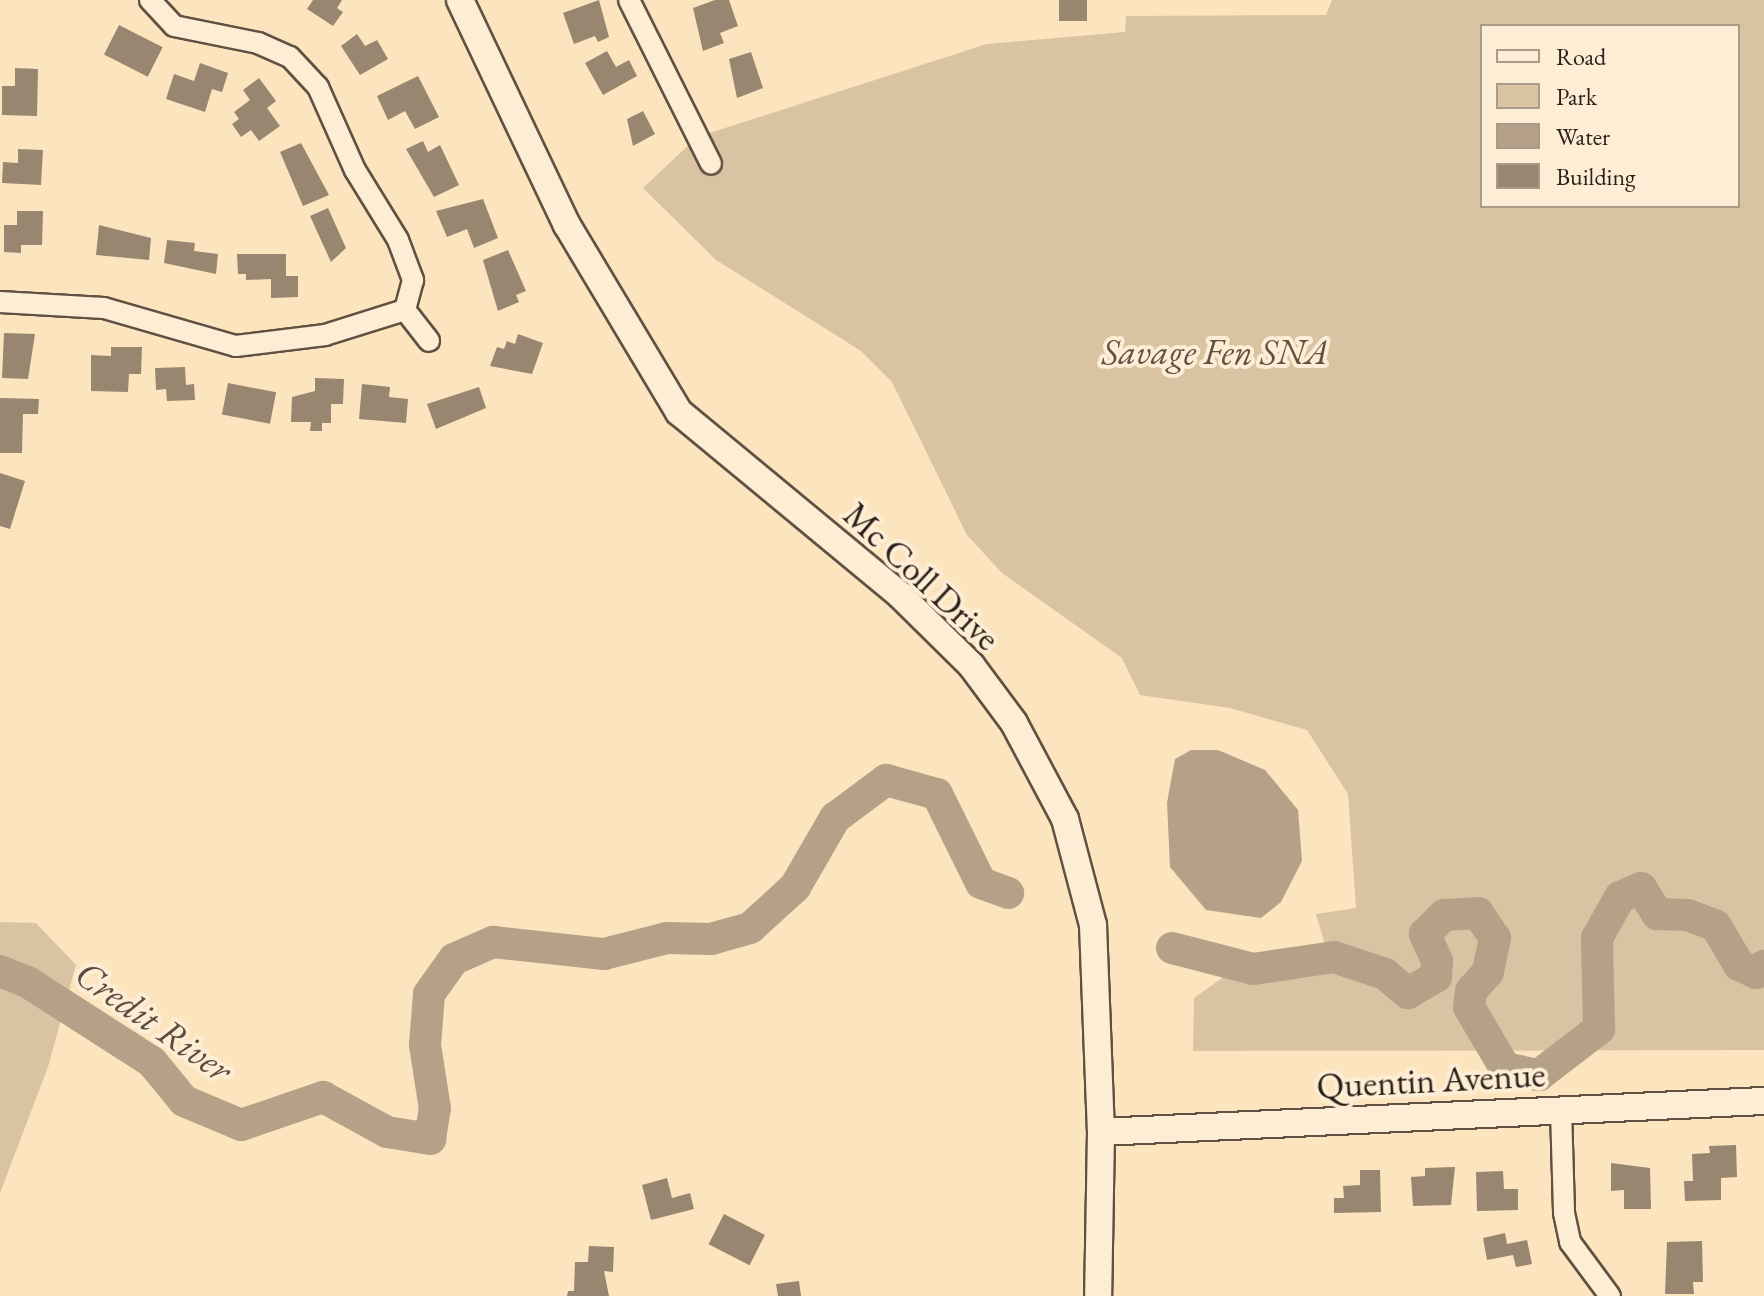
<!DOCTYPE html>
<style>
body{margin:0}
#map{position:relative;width:1764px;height:1296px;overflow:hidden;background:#fce4bf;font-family:"EB Garamond",serif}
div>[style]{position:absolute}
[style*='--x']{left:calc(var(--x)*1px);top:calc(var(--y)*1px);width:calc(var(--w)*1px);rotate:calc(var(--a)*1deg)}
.green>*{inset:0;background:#d9c3a3}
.water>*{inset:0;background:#b5a187}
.river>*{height:32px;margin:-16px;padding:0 16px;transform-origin:16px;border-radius:16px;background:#b5a187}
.building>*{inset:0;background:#988670;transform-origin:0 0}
.roads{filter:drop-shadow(2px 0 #605143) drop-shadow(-2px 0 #605143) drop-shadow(0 2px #605143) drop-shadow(0 -2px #605143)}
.street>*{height:20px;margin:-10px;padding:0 10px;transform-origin:10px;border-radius:10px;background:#fdedd5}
.secondary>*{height:26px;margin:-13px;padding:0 13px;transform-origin:13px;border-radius:13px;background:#fdedd5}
span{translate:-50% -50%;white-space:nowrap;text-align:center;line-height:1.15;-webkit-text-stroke:8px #fdedd5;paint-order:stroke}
.park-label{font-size:36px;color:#605143;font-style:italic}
.street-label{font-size:36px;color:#2c201a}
.water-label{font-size:38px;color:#5c4d40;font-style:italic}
.legend{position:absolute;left:1480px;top:24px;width:260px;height:184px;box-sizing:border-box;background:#fdedd5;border:2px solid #a99b8a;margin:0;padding:10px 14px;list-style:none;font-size:24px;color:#2c201a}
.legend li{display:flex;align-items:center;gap:16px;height:40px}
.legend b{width:40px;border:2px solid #a99b8a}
</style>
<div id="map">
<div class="green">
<i style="clip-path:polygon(evenodd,1332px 0,1764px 0,1764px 1050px,1193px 1051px,1194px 998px,1253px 956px,1276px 970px,1326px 948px,1316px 914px,1356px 908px,1348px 794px,1307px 730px,1230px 708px,1140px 695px,1122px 658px,1002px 573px,967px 535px,892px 382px,861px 351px,716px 260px,643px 188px,697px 137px,987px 44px,1125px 32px,1126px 16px,1326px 15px,1332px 0,1482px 26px,1738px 26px,1738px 206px,1482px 206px,1482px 26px)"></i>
<i style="clip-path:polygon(0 922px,36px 923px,76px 965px,48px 1067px,0 1193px)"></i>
</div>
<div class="water">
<i style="clip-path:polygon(1191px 750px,1218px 750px,1265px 770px,1298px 810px,1302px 861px,1281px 902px,1261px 918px,1206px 910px,1170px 867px,1167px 803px,1175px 759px)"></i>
</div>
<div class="river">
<i style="--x:1172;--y:948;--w:84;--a:14.5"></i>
<i style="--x:1253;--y:969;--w:82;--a:-8.4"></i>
<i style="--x:1334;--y:957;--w:54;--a:18.4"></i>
<i style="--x:1385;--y:974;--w:30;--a:40"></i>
<i style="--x:1408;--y:993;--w:32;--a:-30"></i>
<i style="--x:1436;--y:977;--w:16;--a:-86"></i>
<i style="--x:1437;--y:961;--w:30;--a:-114"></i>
<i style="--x:1425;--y:934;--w:27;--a:-45"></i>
<i style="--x:1444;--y:915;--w:34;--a:-3"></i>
<i style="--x:1478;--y:913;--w:30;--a:56"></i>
<i style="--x:1495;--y:938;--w:35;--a:102"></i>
<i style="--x:1488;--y:972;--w:25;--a:132"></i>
<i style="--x:1471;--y:991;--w:16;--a:97"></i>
<i style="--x:1469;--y:1007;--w:71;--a:59.5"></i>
<i style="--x:1505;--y:1068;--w:35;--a:12"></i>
<i style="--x:1539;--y:1075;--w:76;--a:-37.5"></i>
<i style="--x:1599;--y:1029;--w:91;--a:-91.3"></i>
<i style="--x:1597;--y:938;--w:47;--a:-60.7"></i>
<i style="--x:1620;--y:897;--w:23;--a:-23"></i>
<i style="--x:1641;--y:888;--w:31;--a:58"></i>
<i style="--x:1657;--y:914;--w:31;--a:2"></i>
<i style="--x:1688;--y:915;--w:30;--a:21"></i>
<i style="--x:1716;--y:926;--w:45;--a:59.5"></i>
<i style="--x:1739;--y:965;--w:19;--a:25"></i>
<i style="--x:1756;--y:973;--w:11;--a:-41"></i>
<i style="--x:0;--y:971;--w:31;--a:22"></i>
<i style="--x:29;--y:983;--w:146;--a:32.7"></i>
<i style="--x:152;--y:1062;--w:50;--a:50.6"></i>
<i style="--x:184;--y:1101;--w:62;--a:22.8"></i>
<i style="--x:241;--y:1125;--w:87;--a:-18.9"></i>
<i style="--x:323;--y:1097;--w:73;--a:28.7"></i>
<i style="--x:387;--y:1132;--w:44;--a:9.2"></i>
<i style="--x:430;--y:1139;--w:30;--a:-81"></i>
<i style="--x:435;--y:1109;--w:65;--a:-98.9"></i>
<i style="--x:425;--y:1045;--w:51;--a:-85.5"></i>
<i style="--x:429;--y:994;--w:43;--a:-54.5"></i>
<i style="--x:454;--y:959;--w:43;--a:-23.6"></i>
<i style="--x:493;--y:942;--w:112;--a:6.2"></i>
<i style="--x:604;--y:954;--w:65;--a:-14.3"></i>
<i style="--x:667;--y:938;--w:44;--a:1.3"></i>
<i style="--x:711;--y:939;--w:41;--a:-15.8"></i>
<i style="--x:750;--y:928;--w:61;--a:-42.3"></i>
<i style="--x:795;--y:887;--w:80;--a:-59.9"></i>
<i style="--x:835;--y:818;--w:64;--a:-36.7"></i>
<i style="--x:886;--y:780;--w:53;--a:15.4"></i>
<i style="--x:937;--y:794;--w:99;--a:63.7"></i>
<i style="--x:981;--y:883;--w:29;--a:20"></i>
</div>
<div class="building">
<i style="clip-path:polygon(313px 0,342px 0,337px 8px,343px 12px,333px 26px,307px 9px)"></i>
<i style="clip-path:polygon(599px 0,609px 37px,598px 42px,595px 36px,574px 44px,563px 13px)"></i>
<i style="clip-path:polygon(715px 0,729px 0,738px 26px,720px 33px,724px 43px,703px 51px,693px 8px)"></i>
<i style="left:1059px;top:0;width:28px;height:21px"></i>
<i style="left:119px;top:25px;width:49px;height:33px;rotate:27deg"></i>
<i style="clip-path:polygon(357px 34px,365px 46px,377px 40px,388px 59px,360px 75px,341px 46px)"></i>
<i style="clip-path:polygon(607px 51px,616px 67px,629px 60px,637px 76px,603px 95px,585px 63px)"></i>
<i style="clip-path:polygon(751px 52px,763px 88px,737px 98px,729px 59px)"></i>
<i style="clip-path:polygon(200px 63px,228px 73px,222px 92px,212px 89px,205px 112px,166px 99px,174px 74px,194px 81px)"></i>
<i style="clip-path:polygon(15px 68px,38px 69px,37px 116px,2px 115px,2px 86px,15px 86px)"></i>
<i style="clip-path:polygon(418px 76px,439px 117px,415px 129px,405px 111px,388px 120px,377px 96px)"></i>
<i style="clip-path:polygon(259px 78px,276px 101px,267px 108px,280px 126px,259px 141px,251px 130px,241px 137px,232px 124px,239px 119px,234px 112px,250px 100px,243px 90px)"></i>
<i style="clip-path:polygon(643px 111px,655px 134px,633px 146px,627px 119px)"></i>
<i style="clip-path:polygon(423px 141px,428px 152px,440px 145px,459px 185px,434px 197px,406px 149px)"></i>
<i style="clip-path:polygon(301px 143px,329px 195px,303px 206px,280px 152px)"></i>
<i style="clip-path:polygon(18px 149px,43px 150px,41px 185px,2px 183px,3px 162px,18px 163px)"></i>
<i style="clip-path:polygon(483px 199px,498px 238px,474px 248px,467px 229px,447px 237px,436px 211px)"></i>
<i style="clip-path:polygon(328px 208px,346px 248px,331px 262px,310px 216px)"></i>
<i style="clip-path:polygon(17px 211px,43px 211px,42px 245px,21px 245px,21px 253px,4px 252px,4px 225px,17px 225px)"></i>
<i style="clip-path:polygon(99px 225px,151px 238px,149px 260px,96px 255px)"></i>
<i style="clip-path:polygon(167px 240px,195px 243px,194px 251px,218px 254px,216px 274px,164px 263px)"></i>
<i style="clip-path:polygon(508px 250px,526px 291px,516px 295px,519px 302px,498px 311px,483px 260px)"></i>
<i style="clip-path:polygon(237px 254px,286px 254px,286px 276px,298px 276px,298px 297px,271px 298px,271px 279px,246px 280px,246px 274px,238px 274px)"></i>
<i style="clip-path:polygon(4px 333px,35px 334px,28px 379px,2px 378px)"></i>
<i style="clip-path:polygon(518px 334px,543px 343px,532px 374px,490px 366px,497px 347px,504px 349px,507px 341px,515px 344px)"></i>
<i style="clip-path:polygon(111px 347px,142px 347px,141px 374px,129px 374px,128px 392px,91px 391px,91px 355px,111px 356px)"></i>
<i style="clip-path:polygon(185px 367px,186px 385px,194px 384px,195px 400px,167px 401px,166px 389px,156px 390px,155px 368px)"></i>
<i style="clip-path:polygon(315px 378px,344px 379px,343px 404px,331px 404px,331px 423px,322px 423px,322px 431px,310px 431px,311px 422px,291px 422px,292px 397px,315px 391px)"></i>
<i style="left:228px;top:383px;width:49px;height:32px;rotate:11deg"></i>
<i style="clip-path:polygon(362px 384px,390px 387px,389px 397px,408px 399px,406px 423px,359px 419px)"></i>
<i style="clip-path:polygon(479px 387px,486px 408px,436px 429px,427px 404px)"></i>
<i style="clip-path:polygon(0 398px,39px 399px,38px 414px,23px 414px,22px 453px,0 453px)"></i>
<i style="clip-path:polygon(0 473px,25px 481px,10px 529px,0 526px)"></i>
<i style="clip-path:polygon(1736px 1145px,1737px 1177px,1721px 1178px,1721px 1200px,1685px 1201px,1684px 1181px,1693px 1181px,1692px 1154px,1710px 1153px,1709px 1146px)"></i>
<i style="clip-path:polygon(1611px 1163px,1650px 1168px,1651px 1209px,1624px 1209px,1624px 1190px,1611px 1191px)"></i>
<i style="clip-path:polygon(1455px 1167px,1451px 1205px,1413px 1206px,1411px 1177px,1425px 1176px,1425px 1168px)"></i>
<i style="clip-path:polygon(1360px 1170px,1380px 1170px,1381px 1212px,1334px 1213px,1334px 1198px,1344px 1198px,1343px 1186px,1360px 1185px)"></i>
<i style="clip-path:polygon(1503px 1171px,1504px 1189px,1518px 1189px,1518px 1210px,1477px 1211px,1476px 1172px)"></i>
<i style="clip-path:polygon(667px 1178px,672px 1198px,690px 1193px,694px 1209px,651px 1220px,642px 1185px)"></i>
<i style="left:724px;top:1214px;width:46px;height:34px;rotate:27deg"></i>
<i style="clip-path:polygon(1505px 1233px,1507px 1244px,1527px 1240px,1532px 1264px,1516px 1267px,1513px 1255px,1487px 1260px,1483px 1238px)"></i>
<i style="clip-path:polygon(1702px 1241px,1703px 1282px,1693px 1282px,1694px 1294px,1665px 1294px,1667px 1242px)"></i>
<i style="clip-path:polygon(589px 1246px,614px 1247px,613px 1272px,604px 1271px,609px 1296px,567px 1296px,568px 1291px,574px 1291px,575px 1262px,588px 1262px)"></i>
<i style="clip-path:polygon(799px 1281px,801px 1296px,778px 1296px,776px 1284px)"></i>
</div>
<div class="roads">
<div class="street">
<i style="--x:150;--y:0;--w:35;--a:47"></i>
<i style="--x:174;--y:26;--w:86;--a:11.4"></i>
<i style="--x:258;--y:43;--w:35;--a:24"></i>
<i style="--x:290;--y:57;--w:41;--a:47"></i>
<i style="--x:318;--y:87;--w:91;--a:66"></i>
<i style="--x:355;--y:170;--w:82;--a:58.4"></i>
<i style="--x:398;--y:240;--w:43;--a:69.4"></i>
<i style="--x:413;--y:280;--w:31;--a:105"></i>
<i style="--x:405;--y:310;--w:39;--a:52"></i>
<i style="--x:629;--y:0;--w:183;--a:63.4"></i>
<i style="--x:0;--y:302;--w:104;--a:3.3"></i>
<i style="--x:104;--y:308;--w:137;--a:16.1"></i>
<i style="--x:236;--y:346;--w:90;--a:-7"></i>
<i style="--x:325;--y:335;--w:84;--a:-17.4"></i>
<i style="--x:1561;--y:1110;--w:103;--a:88.3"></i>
<i style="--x:1564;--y:1213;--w:30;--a:78"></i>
<i style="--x:1570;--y:1242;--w:67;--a:53.5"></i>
</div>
<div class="secondary">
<i style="--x:460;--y:0;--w:249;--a:64.6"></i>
<i style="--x:567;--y:225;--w:218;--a:59.1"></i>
<i style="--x:679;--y:412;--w:287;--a:39.6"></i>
<i style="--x:900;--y:595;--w:100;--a:44.6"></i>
<i style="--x:971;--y:665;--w:72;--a:53.4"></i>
<i style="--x:1014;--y:723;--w:109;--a:62"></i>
<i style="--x:1065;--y:819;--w:110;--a:75.2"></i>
<i style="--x:1093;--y:925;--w:207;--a:87.8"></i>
<i style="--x:1101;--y:1132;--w:164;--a:91"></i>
<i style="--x:1101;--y:1132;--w:664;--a:-2.68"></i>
</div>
</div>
<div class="park-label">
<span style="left:1215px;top:352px">Savage Fen SNA</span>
</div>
<div class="street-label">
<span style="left:922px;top:576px;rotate:43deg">Mc Coll Drive</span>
<span style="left:1431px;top:1080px;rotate:-3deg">Quentin Avenue</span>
</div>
<div class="water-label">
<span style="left:154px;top:1021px;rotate:35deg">Credit River</span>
</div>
<ul class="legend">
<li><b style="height:10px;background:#fdedd5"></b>Road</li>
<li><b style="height:22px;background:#d9c3a3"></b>Park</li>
<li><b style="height:22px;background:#b5a187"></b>Water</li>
<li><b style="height:22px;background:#988670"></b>Building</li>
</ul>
</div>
